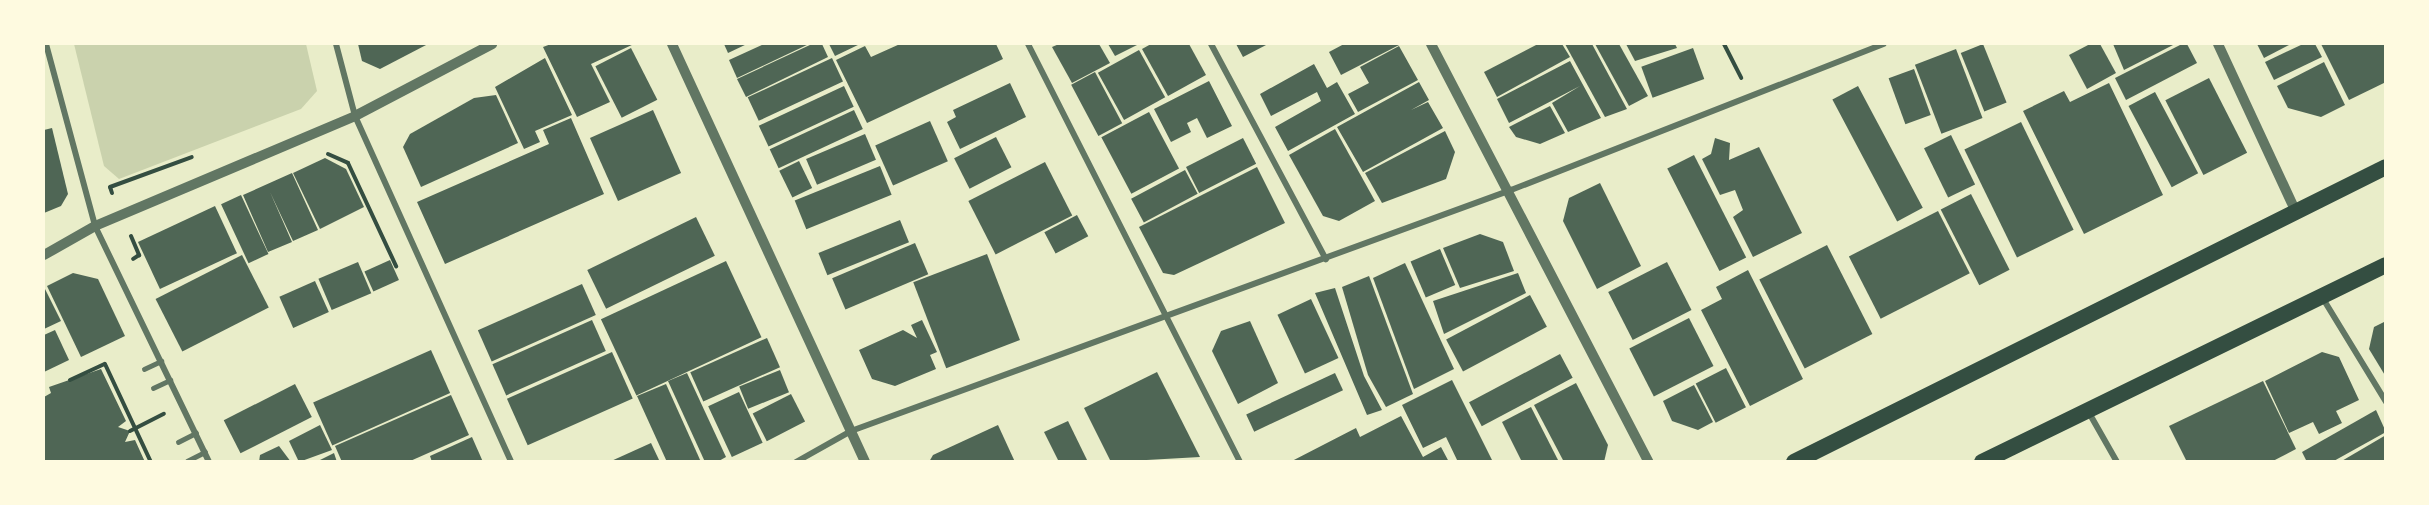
<!DOCTYPE html>
<style>
body{margin:0}
#map{position:relative;width:2429px;height:505px;overflow:hidden;background:#e9edc9;font-family:Roboto,sans-serif}
div>[style]{position:absolute}
[style*='--x']{left:calc(var(--x)*1px);top:calc(var(--y)*1px);width:calc(var(--w)*1px);rotate:calc(var(--a)*1deg)}
.green>*{inset:0;background:#cad2ad}
.building>*{inset:0;background:#4f6655;transform-origin:0 0}
.path>*{height:4px;margin:-2px;padding:0 2px;transform-origin:2px;border-radius:2px;background:#344e41}
.service>*{height:4.5px;margin:-2.25px;padding:0 2.25px;transform-origin:2.25px;border-radius:2.25px;background:#617663}
.minor>*{height:6px;margin:-3px;padding:0 3px;transform-origin:3px;border-radius:3px;background:#617663}
.tertiary>*{height:10px;margin:-5px;padding:0 5px;transform-origin:5px;border-radius:5px;background:#617663}
.trunk>*{height:16px;margin:-8px;padding:0 8px;transform-origin:8px;border-radius:8px;background:#344e41}
span{translate:-50% -50%;white-space:nowrap;text-align:center;line-height:1.15;-webkit-text-stroke:4.5px #fefae0;paint-order:stroke}
.frame{position:absolute;inset:0;border:45px solid #fefae0;pointer-events:none}
</style>
<div id="map">
<div class="green">
<i style="clip-path:polygon(74px 44px,306px 44px,317px 91px,301px 109px,119px 179px,104px 166px)"></i>
</div>
<div class="building">
<i style="clip-path:polygon(358px 44px,428px 44px,380px 69px,362px 61px)"></i>
<i style="clip-path:polygon(551px 44px,634px 44px,591px 64px,610px 102px,577px 117px,543px 47px)"></i>
<i style="clip-path:polygon(724px 44px,747px 44px,728px 53px)"></i>
<i style="clip-path:polygon(764px 44px,809px 44px,737px 78px,729px 60px)"></i>
<i style="clip-path:polygon(812px 44px,822px 44px,828px 57px,746px 97px,737px 79px)"></i>
<i style="clip-path:polygon(829px 44px,860px 44px,835px 56px)"></i>
<i style="clip-path:polygon(900px 44px,996px 44px,1003px 59px,867px 123px,836px 60px,865px 46px,871px 57px)"></i>
<i style="clip-path:polygon(1059px 44px,1099px 44px,1110px 63px,1072px 83px,1052px 47px)"></i>
<i style="clip-path:polygon(1108px 44px,1139px 44px,1115px 56px)"></i>
<i style="clip-path:polygon(1151px 44px,1189px 44px,1206px 75px,1168px 96px,1142px 49px)"></i>
<i style="clip-path:polygon(1236px 44px,1268px 44px,1243px 57px)"></i>
<i style="clip-path:polygon(1344px 44px,1401px 44px,1341px 75px,1329px 52px)"></i>
<i style="clip-path:polygon(1538px 44px,1562px 44px,1570px 57px,1497px 97px,1484px 72px)"></i>
<i style="clip-path:polygon(1565px 44px,1592px 44px,1627px 109px,1605px 117px)"></i>
<i style="clip-path:polygon(1595px 44px,1619px 44px,1648px 96px,1629px 106px)"></i>
<i style="clip-path:polygon(1626px 44px,1675px 44px,1677px 48px,1635px 61px)"></i>
<i style="left:1983px;top:44px;width:63px;height:24px;rotate:68deg"></i>
<i style="clip-path:polygon(2090px 44px,2100px 44px,2116px 73px,2087px 89px,2069px 55px)"></i>
<i style="clip-path:polygon(2113px 44px,2175px 44px,2124px 70px)"></i>
<i style="clip-path:polygon(2182px 44px,2187px 44px,2197px 63px,2126px 100px,2115px 78px)"></i>
<i style="clip-path:polygon(2257px 44px,2291px 44px,2264px 58px)"></i>
<i style="clip-path:polygon(2303px 44px,2315px 44px,2322px 57px,2274px 80px,2265px 62px)"></i>
<i style="clip-path:polygon(2321px 44px,2386px 44px,2386px 82px,2349px 100px)"></i>
<i style="clip-path:polygon(1399px 46px,1418px 80px,1358px 112px,1348px 94px,1369px 83px,1360px 67px)"></i>
<i style="left:631px;top:48px;width:58px;height:40px;rotate:63deg"></i>
<i style="left:1693px;top:48px;width:33px;height:55px;rotate:70deg"></i>
<i style="left:1956px;top:49px;width:74px;height:44px;rotate:69deg"></i>
<i style="left:1139px;top:50px;width:54px;height:47px;rotate:61deg"></i>
<i style="clip-path:polygon(545px 58px,572px 115px,535px 131px,540px 142px,524px 149px,495px 87px)"></i>
<i style="left:832px;top:58px;width:26px;height:93px;rotate:65deg"></i>
<i style="clip-path:polygon(1570px 61px,1601px 118px,1568px 132px,1552px 103px,1580px 86px,1509px 123px,1497px 99px)"></i>
<i style="clip-path:polygon(2324px 62px,2345px 105px,2321px 117px,2288px 108px,2277px 86px)"></i>
<i style="clip-path:polygon(1314px 64px,1327px 88px,1337px 82px,1355px 114px,1288px 151px,1275px 127px,1321px 101px,1317px 92px,1271px 116px,1260px 94px)"></i>
<i style="left:1914px;top:69px;width:49px;height:27px;rotate:70deg"></i>
<i style="left:1095px;top:72px;width:58px;height:27px;rotate:62deg"></i>
<i style="left:2209px;top:78px;width:84px;height:49px;rotate:63deg"></i>
<i style="clip-path:polygon(1209px 81px,1232px 126px,1207px 138px,1197px 118px,1187px 123px,1191px 132px,1171px 142px,1154px 109px)"></i>
<i style="clip-path:polygon(1419px 82px,1429px 100px,1411px 110px,1428px 102px,1443px 128px,1363px 172px,1337px 127px)"></i>
<i style="clip-path:polygon(1010px 83px,1026px 117px,960px 149px,947px 122px,956px 117px,953px 110px)"></i>
<i style="clip-path:polygon(2109px 83px,2163px 195px,2084px 234px,2023px 111px,2064px 91px,2070px 102px)"></i>
<i style="left:844px;top:86px;width:23px;height:94px;rotate:65deg"></i>
<i style="left:1858px;top:86px;width:138px;height:29px;rotate:62deg"></i>
<i style="left:2155px;top:92px;width:92px;height:30px;rotate:62deg"></i>
<i style="clip-path:polygon(496px 95px,518px 143px,421px 187px,403px 147px,410px 134px,474px 98px)"></i>
<i style="clip-path:polygon(1550px 106px,1565px 133px,1540px 144px,1516px 137px,1509px 127px)"></i>
<i style="left:653px;top:110px;width:69px;height:69px;rotate:66deg"></i>
<i style="left:854px;top:110px;width:21px;height:93px;rotate:65deg"></i>
<i style="left:1149px;top:112px;width:64px;height:54px;rotate:62deg"></i>
<i style="clip-path:polygon(571px 118px,604px 194px,445px 264px,417px 202px,549px 144px,543px 130px)"></i>
<i style="left:930px;top:121px;width:44px;height:60px;rotate:66deg"></i>
<i style="left:2021px;top:122px;width:120px;height:63px;rotate:64deg"></i>
<i style="clip-path:polygon(52px 128px,68px 194px,61px 206px,44px 213px,44px 130px)"></i>
<i style="clip-path:polygon(1335px 129px,1375px 201px,1339px 221px,1323px 216px,1289px 155px)"></i>
<i style="clip-path:polygon(1445px 131px,1455px 152px,1446px 179px,1382px 203px,1365px 173px)"></i>
<i style="left:865px;top:134px;width:28px;height:64px;rotate:67deg"></i>
<i style="left:1951px;top:135px;width:55px;height:30px;rotate:64deg"></i>
<i style="left:996px;top:137px;width:34px;height:47px;rotate:63deg"></i>
<i style="left:1243px;top:138px;width:29px;height:64px;rotate:63deg"></i>
<i style="clip-path:polygon(1715px 138px,1730px 143px,1729px 160px,1759px 147px,1802px 233px,1753px 257px,1733px 217px,1743px 210px,1735px 190px,1720px 195px,1702px 159px,1711px 154px)"></i>
<i style="left:1694px;top:155px;width:115px;height:30px;rotate:63deg"></i>
<i style="clip-path:polygon(325px 158px,346px 169px,364px 207px,320px 229px,293px 173px)"></i>
<i style="left:799px;top:161px;width:30px;height:22px;rotate:64deg"></i>
<i style="left:1045px;top:162px;width:60px;height:86px;rotate:63deg"></i>
<i style="left:880px;top:166px;width:31px;height:92px;rotate:68deg"></i>
<i style="clip-path:polygon(1257px 167px,1285px 223px,1174px 275px,1163px 273px,1139px 227px)"></i>
<i style="left:1185px;top:170px;width:27px;height:61px;rotate:62deg"></i>
<i style="clip-path:polygon(292px 173px,318px 230px,293px 241px,270px 192px,292px 242px,268px 252px,243px 195px)"></i>
<i style="clip-path:polygon(1600px 183px,1641px 266px,1597px 289px,1563px 221px,1569px 198px)"></i>
<i style="left:1971px;top:194px;width:85px;height:34px;rotate:63deg"></i>
<i style="left:241px;top:195px;width:65px;height:22px;rotate:65deg"></i>
<i style="left:215px;top:206px;width:52px;height:85px;rotate:65deg"></i>
<i style="left:1938px;top:211px;width:70px;height:100px;rotate:63deg"></i>
<i style="left:1077px;top:215px;width:24px;height:37px;rotate:62deg"></i>
<i style="left:696px;top:217px;width:43px;height:121px;rotate:64deg"></i>
<i style="left:900px;top:220px;width:24px;height:88px;rotate:68deg"></i>
<i style="clip-path:polygon(1480px 234px,1503px 242px,1514px 271px,1460px 288px,1443px 248px)"></i>
<i style="left:915px;top:243px;width:34px;height:90px;rotate:67deg"></i>
<i style="left:1827px;top:245px;width:100px;height:76px;rotate:63deg"></i>
<i style="left:1440px;top:249px;width:39px;height:32px;rotate:67deg"></i>
<i style="left:987px;top:254px;width:92px;height:79px;rotate:69deg"></i>
<i style="left:242px;top:255px;width:59px;height:97px;rotate:63deg"></i>
<i style="left:390px;top:260px;width:22px;height:28px;rotate:66deg"></i>
<i style="left:726px;top:261px;width:84px;height:138px;rotate:65deg"></i>
<i style="left:358px;top:262px;width:34px;height:43px;rotate:67deg"></i>
<i style="left:1667px;top:262px;width:54px;height:66px;rotate:63deg"></i>
<i style="clip-path:polygon(1405px 263px,1454px 369px,1414px 389px,1373px 278px)"></i>
<i style="clip-path:polygon(1748px 270px,1803px 379px,1750px 406px,1701px 310px,1722px 299px,1716px 287px)"></i>
<i style="clip-path:polygon(73px 273px,98px 279px,125px 336px,81px 357px,47px 286px)"></i>
<i style="clip-path:polygon(1518px 273px,1526px 293px,1444px 334px,1433px 301px)"></i>
<i style="clip-path:polygon(1369px 276px,1413px 394px,1386px 407px,1368px 375px,1342px 287px)"></i>
<i style="left:315px;top:281px;width:34px;height:39px;rotate:66deg"></i>
<i style="left:582px;top:284px;width:34px;height:114px;rotate:66deg"></i>
<i style="clip-path:polygon(44px 287px,61px 321px,44px 329px)"></i>
<i style="clip-path:polygon(1335px 288px,1364px 376px,1382px 410px,1367px 415px,1315px 293px)"></i>
<i style="left:1530px;top:295px;width:36px;height:95px;rotate:62deg"></i>
<i style="left:1311px;top:299px;width:65px;height:37px;rotate:65deg"></i>
<i style="left:1689px;top:318px;width:54px;height:67px;rotate:63deg"></i>
<i style="left:592px;top:320px;width:34px;height:109px;rotate:66deg"></i>
<i style="clip-path:polygon(922px 320px,937px 352px,930px 355px,936px 369px,895px 386px,872px 379px,859px 350px,903px 330px,917px 338px,911px 325px)"></i>
<i style="clip-path:polygon(1250px 321px,1278px 383px,1238px 404px,1212px 351px,1221px 331px)"></i>
<i style="clip-path:polygon(2386px 321px,2386px 377px,2369px 349px,2374px 327px)"></i>
<i style="clip-path:polygon(55px 330px,69px 360px,44px 372px,44px 335px)"></i>
<i style="left:767px;top:338px;width:32px;height:84px;rotate:66deg"></i>
<i style="left:431px;top:350px;width:47px;height:129px;rotate:66deg"></i>
<i style="left:612px;top:352px;width:51px;height:115px;rotate:66deg"></i>
<i style="clip-path:polygon(2322px 352px,2339px 357px,2359px 400px,2336px 411px,2342px 423px,2319px 434px,2313px 422px,2289px 433px,2265px 381px)"></i>
<i style="left:1560px;top:354px;width:27px;height:103px;rotate:62deg"></i>
<i style="left:1726px;top:368px;width:44px;height:34px;rotate:63deg"></i>
<i style="clip-path:polygon(101px 369px,126px 421px,118px 427px,130px 431px,125px 442px,135px 440px,145px 462px,44px 462px,44px 397px,51px 393px,49px 387px)"></i>
<i style="left:780px;top:370px;width:24px;height:44px;rotate:68deg"></i>
<i style="clip-path:polygon(1157px 372px,1200px 457px,1111px 462px,1084px 408px)"></i>
<i style="clip-path:polygon(687px 373px,726px 457px,717px 462px,705px 462px,668px 381px)"></i>
<i style="left:1335px;top:373px;width:19px;height:98px;rotate:65deg"></i>
<i style="clip-path:polygon(1452px 380px,1493px 462px,1458px 462px,1446px 437px,1423px 448px,1402px 405px)"></i>
<i style="clip-path:polygon(2263px 381px,2296px 449px,2271px 462px,2187px 462px,2169px 426px)"></i>
<i style="clip-path:polygon(1576px 383px,1608px 445px,1604px 462px,1564px 462px,1534px 405px)"></i>
<i style="left:295px;top:384px;width:37px;height:80px;rotate:63deg"></i>
<i style="clip-path:polygon(666px 384px,701px 462px,667px 462px,637px 396px)"></i>
<i style="clip-path:polygon(1694px 385px,1713px 422px,1698px 430px,1672px 421px,1663px 401px)"></i>
<i style="left:739px;top:392px;width:56px;height:34px;rotate:65deg"></i>
<i style="left:791px;top:394px;width:31px;height:43px;rotate:63deg"></i>
<i style="clip-path:polygon(451px 395px,469px 435px,408px 462px,342px 462px,335px 446px)"></i>
<i style="clip-path:polygon(1531px 407px,1559px 462px,1522px 462px,1502px 422px)"></i>
<i style="clip-path:polygon(2376px 410px,2386px 432px,2332px 462px,2307px 462px,2302px 452px)"></i>
<i style="clip-path:polygon(1401px 416px,1423px 457px,1441px 447px,1449px 462px,1290px 462px,1356px 428px,1360px 437px)"></i>
<i style="clip-path:polygon(1068px 421px,1088px 462px,1059px 462px,1044px 432px)"></i>
<i style="clip-path:polygon(320px 425px,332px 450px,299px 462px,289px 441px)"></i>
<i style="clip-path:polygon(998px 425px,1015px 462px,929px 462px,933px 455px)"></i>
<i style="clip-path:polygon(2386px 435px,2386px 462px,2340px 462px)"></i>
<i style="clip-path:polygon(472px 437px,483px 462px,432px 462px,430px 456px)"></i>
<i style="clip-path:polygon(651px 443px,660px 462px,609px 462px)"></i>
<i style="clip-path:polygon(279px 446px,291px 462px,259px 462px,260px 455px)"></i>
<i style="clip-path:polygon(334px 453px,337px 462px,316px 462px)"></i>
</div>
<div class="path">
<i style="--x:1724;--y:44;--w:38;--a:63"></i>
<i style="--x:328;--y:154;--w:22;--a:24"></i>
<i style="--x:348;--y:163;--w:114;--a:65"></i>
<i style="--x:112;--y:193;--w:6;--a:-108"></i>
<i style="--x:110;--y:187;--w:87;--a:-20.1"></i>
<i style="--x:131;--y:236;--w:21;--a:67"></i>
<i style="--x:139;--y:255;--w:7;--a:146"></i>
<i style="--x:70;--y:380;--w:38;--a:-25"></i>
<i style="--x:105;--y:364;--w:108;--a:64.9"></i>
<i style="--x:130;--y:431;--w:38;--a:-27"></i>
</div>
<div class="service">
<i style="--x:144;--y:369;--w:19;--a:-25"></i>
<i style="--x:153;--y:388;--w:19;--a:-25"></i>
<i style="--x:178;--y:442;--w:20;--a:-27"></i>
<i style="--x:187;--y:461;--w:20;--a:-27"></i>
</div>
<div class="minor">
<i style="--x:46;--y:44;--w:188;--a:74.9"></i>
<i style="--x:95;--y:226;--w:262;--a:64.2"></i>
<i style="--x:336;--y:44;--w:74;--a:75.2"></i>
<i style="--x:355;--y:116;--w:380;--a:65.7"></i>
<i style="--x:1028;--y:44;--w:469;--a:63.1"></i>
<i style="--x:1211;--y:44;--w:244;--a:61.9"></i>
<i style="--x:2322;--y:297;--w:123;--a:58.6"></i>
<i style="--x:2088;--y:411;--w:59;--a:60.4"></i>
<i style="--x:796;--y:462;--w:63;--a:-29.4"></i>
<i style="--x:851;--y:431;--w:703;--a:-20.06"></i>
<i style="--x:1511;--y:190;--w:400;--a:-21.4"></i>
</div>
<div class="tertiary">
<i style="--x:672;--y:44;--w:460;--a:65.2"></i>
<i style="--x:1431;--y:44;--w:471;--a:62.5"></i>
<i style="--x:2218;--y:44;--w:185;--a:65.1"></i>
<i style="--x:44;--y:255;--w:59;--a:-29.6"></i>
<i style="--x:95;--y:226;--w:282;--a:-22.9"></i>
<i style="--x:355;--y:116;--w:155;--a:-27.7"></i>
</div>
<div class="trunk">
<i style="--x:1794;--y:462;--w:661;--a:-26.49"></i>
<i style="--x:1982;--y:462;--w:449;--a:-26"></i>
</div>
<div class="frame"></div>
</div>
